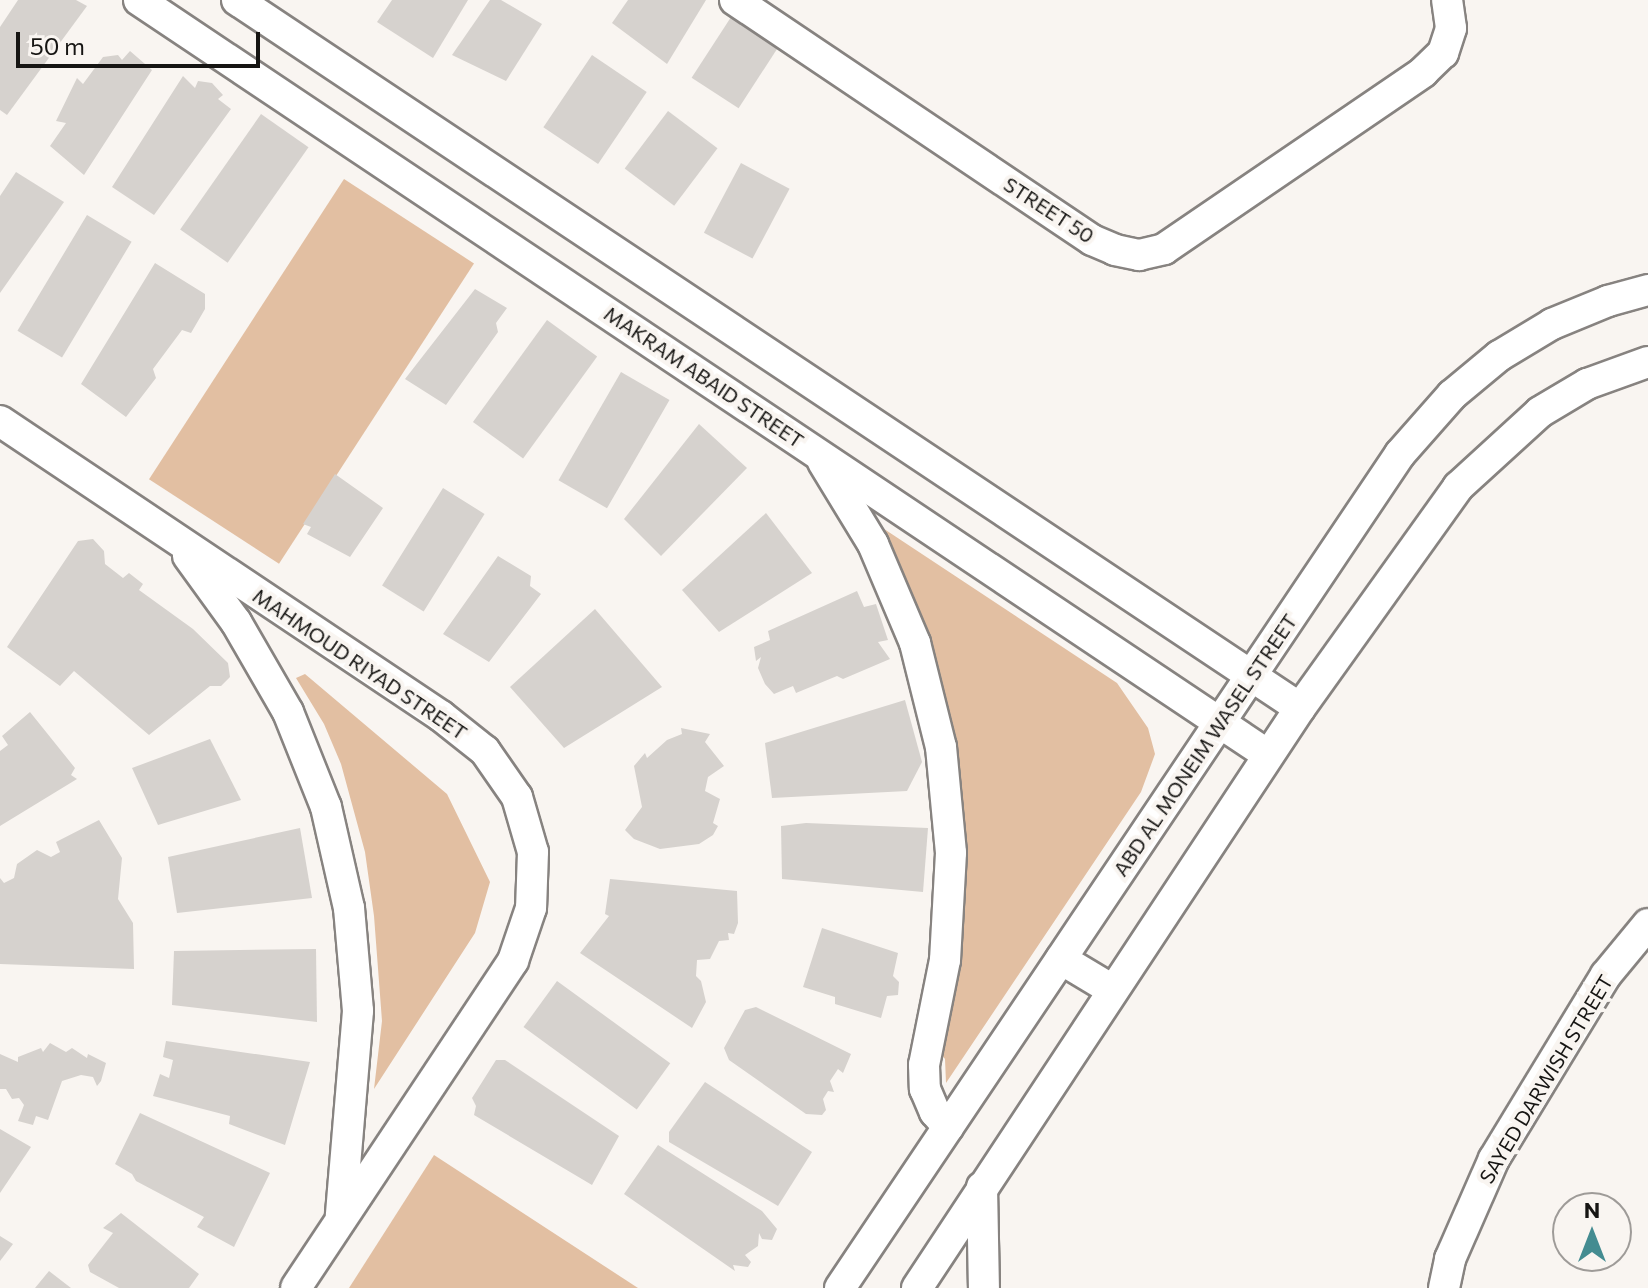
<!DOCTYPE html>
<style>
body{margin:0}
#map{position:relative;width:1648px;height:1288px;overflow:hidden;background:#f9f5f1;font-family:Commissioner,sans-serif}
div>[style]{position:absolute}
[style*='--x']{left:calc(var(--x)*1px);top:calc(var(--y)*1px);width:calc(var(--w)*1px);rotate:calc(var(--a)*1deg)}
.green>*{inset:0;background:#e2bfa2;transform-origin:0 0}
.building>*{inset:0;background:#d6d2ce;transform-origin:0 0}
.roads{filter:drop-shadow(2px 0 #878380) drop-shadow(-2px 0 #878380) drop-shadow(0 2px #878380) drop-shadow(0 -2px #878380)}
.minor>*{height:30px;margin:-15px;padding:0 15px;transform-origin:15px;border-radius:15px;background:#fff}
span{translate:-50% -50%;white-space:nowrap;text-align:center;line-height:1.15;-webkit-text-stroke:8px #f9f5f1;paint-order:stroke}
.street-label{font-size:20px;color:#161513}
.north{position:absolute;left:1552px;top:1192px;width:80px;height:80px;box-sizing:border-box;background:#f9f5f1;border:2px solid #9e9b98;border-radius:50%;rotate:0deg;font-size:22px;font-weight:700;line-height:32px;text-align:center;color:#161513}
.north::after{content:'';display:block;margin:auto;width:28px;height:36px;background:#448c91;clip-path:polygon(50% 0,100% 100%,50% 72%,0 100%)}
.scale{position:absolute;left:16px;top:32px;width:244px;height:36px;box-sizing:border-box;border:4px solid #161513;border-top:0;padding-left:10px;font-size:24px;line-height:28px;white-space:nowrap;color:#161513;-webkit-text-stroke:6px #f9f5f1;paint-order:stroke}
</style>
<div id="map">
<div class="green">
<i style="left:344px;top:179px;width:155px;height:358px;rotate:33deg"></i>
<i style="clip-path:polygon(866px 517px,1117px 683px,1148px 728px,1155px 754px,1141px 792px,946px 1083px,945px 1059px,933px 1044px,961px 814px)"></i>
<i style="clip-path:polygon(305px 674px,447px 794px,490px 882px,475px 933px,374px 1089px,382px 1021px,374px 916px,365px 852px,341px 764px,324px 724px,296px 678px)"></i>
<i style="clip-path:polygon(434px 1155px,638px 1288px,349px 1288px)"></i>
</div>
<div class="building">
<i style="clip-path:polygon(18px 0,76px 0,87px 6px,7px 115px,0 110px,0 27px)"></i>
<i style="clip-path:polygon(392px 0,468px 0,433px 58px,377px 22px)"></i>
<i style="clip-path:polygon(490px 0,501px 0,542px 24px,506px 81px,452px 55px)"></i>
<i style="clip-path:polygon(628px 0,706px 0,667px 64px,612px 23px)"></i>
<i style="left:733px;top:14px;width:56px;height:76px;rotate:33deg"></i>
<i style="clip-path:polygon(130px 51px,152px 70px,84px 175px,50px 146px,66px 123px,56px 121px,77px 78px,83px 84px,103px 57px,118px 55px,122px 60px)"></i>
<i style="left:592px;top:55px;width:66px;height:87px;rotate:34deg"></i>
<i style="clip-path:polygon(183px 76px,195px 88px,198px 81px,212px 83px,223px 95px,218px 99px,231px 109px,154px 215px,112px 187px)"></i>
<i style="left:668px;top:111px;width:62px;height:72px;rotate:37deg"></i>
<i style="left:261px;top:114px;width:58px;height:141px;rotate:35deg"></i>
<i style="left:741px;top:163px;width:55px;height:79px;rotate:28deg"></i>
<i style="clip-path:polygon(16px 172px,64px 202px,0 293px,0 196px)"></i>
<i style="left:87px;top:215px;width:52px;height:135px;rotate:31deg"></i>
<i style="clip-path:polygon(155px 263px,205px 294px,205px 309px,191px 333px,182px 330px,153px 369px,156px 378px,126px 417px,81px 384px)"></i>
<i style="clip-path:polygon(475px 289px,507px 308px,496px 323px,498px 332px,446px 405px,405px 379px)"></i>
<i style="left:547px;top:320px;width:62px;height:126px;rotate:36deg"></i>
<i style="left:621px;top:372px;width:56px;height:125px;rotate:30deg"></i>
<i style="clip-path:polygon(699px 424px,747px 468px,661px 556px,624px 519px)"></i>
<i style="clip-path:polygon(335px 474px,383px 508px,350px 557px,307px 534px,311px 527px,303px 524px)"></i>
<i style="left:443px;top:488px;width:49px;height:115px;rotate:32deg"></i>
<i style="clip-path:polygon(766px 513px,812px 573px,719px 632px,682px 590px)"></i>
<i style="clip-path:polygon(93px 539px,104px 551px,105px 564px,123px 578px,129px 573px,143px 584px,139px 590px,193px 629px,228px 663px,230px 677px,221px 686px,210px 686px,149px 735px,74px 671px,60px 686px,7px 647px,78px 541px)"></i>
<i style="clip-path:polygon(498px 556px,531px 576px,530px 586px,541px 594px,489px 662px,443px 634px)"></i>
<i style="clip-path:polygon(857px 591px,864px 607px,876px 604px,888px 640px,878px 642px,890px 659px,843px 679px,837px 676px,796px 693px,793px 686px,774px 694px,765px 684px,758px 668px,761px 657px,756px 661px,754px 647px,770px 640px,768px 631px)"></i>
<i style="clip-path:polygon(595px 609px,662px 687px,564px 748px,510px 687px)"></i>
<i style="clip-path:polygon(905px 700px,922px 762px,907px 791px,772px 798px,765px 743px)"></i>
<i style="clip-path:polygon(30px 712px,75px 768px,71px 775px,77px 779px,0 826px,0 751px,8px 745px,2px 736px)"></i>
<i style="clip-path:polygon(681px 728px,710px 734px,705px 742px,724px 766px,708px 777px,705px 791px,720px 799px,713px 823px,718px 826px,713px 835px,699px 844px,660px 849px,634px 839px,625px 830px,642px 807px,634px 766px,645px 753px,647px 758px,667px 740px,682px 734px)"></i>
<i style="clip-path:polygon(210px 739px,241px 800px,158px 825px,132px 768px)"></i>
<i style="clip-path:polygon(99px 820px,122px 858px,118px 899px,133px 923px,134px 969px,0 964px,0 878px,4px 883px,14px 878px,17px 864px,37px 850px,51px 857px,60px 852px,56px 842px)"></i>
<i style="clip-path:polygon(806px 823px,928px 828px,923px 892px,782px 879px,781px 826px)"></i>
<i style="clip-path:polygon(300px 828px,312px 898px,177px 913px,168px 857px)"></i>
<i style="clip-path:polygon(610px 879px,737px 891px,738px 923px,734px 934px,728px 933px,729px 940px,719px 941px,710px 959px,697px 960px,696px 976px,701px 981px,706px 1002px,692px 1028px,580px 953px,609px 916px,605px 914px)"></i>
<i style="clip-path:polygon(822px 928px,898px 953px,893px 976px,899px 982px,898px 995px,887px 996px,881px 1018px,835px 1004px,835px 997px,803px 987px)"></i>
<i style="clip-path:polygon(316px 949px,317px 1022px,172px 1005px,174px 951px)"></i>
<i style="left:557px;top:981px;width:140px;height:57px;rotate:36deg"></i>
<i style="clip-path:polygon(756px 1007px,851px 1054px,843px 1073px,838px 1069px,830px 1081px,834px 1092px,828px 1091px,823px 1099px,826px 1110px,822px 1115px,806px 1114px,729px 1060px,724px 1048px,745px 1010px)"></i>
<i style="clip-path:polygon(166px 1041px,310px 1062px,285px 1145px,229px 1124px,230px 1116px,153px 1096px,160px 1074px,169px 1078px,173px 1060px,163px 1057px)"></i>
<i style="clip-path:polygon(50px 1043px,66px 1052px,72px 1048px,87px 1058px,88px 1054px,106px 1063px,101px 1081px,97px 1086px,93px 1077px,81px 1075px,62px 1081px,48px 1120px,36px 1116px,33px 1125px,18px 1121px,24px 1105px,19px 1098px,12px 1099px,6px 1089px,0 1089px,0 1054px,18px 1062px,18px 1057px,41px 1048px,43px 1052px)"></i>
<i style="clip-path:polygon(496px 1060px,505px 1060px,619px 1136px,592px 1185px,474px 1115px,476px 1106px,472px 1098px)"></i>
<i style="clip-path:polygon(705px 1082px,812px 1152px,778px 1206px,669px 1142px,669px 1132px)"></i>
<i style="clip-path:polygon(140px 1113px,270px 1173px,234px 1247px,197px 1227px,204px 1217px,136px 1181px,132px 1174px,115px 1164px)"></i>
<i style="clip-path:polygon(0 1129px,31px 1147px,0 1193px)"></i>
<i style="clip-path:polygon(658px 1145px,762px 1211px,777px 1229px,772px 1240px,762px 1239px,759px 1233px,758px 1246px,745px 1255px,751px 1262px,748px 1267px,733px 1265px,735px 1271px,624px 1194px)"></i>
<i style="clip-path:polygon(121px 1213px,199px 1274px,189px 1288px,119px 1288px,90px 1272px,88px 1265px,113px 1233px,103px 1228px)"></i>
<i style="clip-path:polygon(0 1236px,13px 1244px,0 1261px)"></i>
<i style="clip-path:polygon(49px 1271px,71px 1288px,35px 1288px)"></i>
</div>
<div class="roads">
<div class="minor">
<i style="--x:139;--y:0;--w:1358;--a:33.77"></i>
<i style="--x:237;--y:0;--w:1277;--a:33.67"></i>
<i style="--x:735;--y:0;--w:430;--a:33.9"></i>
<i style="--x:1092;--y:240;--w:25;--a:23"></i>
<i style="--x:1115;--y:250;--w:25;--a:12"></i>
<i style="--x:1139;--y:255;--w:26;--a:-13"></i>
<i style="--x:1164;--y:249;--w:314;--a:-34.3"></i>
<i style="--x:1423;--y:72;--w:28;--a:-44"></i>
<i style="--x:1443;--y:53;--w:26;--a:-72"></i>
<i style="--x:1451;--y:28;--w:28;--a:-98"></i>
<i style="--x:0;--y:421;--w:531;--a:33.78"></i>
<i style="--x:441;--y:716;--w:56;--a:38.5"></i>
<i style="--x:485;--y:751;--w:56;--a:55.2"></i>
<i style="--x:517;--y:797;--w:57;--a:73.8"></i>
<i style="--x:533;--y:852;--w:56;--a:92"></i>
<i style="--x:531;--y:908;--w:56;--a:108.8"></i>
<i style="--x:513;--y:961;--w:392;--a:123.6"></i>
<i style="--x:823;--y:462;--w:96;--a:58.6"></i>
<i style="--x:873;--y:544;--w:108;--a:67"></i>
<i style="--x:915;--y:643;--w:107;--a:76"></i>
<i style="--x:941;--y:747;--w:106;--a:84.6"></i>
<i style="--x:951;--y:853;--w:107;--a:93.2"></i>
<i style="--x:945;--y:960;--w:107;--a:101.3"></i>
<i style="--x:924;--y:1065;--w:24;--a:88"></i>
<i style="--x:925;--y:1089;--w:25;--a:67"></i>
<i style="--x:935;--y:1112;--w:20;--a:49"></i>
<i style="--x:188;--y:556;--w:82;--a:54"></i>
<i style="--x:236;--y:622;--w:104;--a:60"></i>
<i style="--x:288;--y:712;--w:102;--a:68.2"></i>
<i style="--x:326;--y:807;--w:104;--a:77.2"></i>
<i style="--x:349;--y:908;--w:103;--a:85"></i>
<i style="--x:358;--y:1011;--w:205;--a:94.8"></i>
<i style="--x:1061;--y:959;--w:58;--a:31"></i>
<i style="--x:982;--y:1187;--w:101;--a:88.9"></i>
<i style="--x:840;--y:1288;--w:1005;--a:-56.12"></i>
<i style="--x:1400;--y:454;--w:79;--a:-48.6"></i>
<i style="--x:1452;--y:395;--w:61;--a:-39.7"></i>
<i style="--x:1499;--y:356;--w:62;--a:-31.1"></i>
<i style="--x:1552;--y:324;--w:61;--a:-22.3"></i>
<i style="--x:1608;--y:301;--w:41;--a:-15.4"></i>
<i style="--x:917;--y:1288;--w:695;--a:-56.56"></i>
<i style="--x:1300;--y:708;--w:272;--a:-54.4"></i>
<i style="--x:1458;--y:487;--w:111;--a:-42.4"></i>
<i style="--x:1540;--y:412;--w:55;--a:-30.8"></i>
<i style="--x:1587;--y:384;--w:65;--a:-19.8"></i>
<i style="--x:1444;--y:1288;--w:30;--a:-78"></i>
<i style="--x:1450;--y:1259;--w:109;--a:-66.3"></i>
<i style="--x:1494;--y:1159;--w:215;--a:-58.7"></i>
<i style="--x:1606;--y:975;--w:66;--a:-50.5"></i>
</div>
</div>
<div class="street-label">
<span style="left:1049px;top:210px;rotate:33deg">STREET 50</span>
<span style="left:704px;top:377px;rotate:34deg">MAKRAM ABAID STREET</span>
<span style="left:360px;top:664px;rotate:34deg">MAHMOUD RIYAD STREET</span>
<span style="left:1205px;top:745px;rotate:-56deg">ABD AL MONEIM WASEL STREET</span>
<span style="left:1546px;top:1079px;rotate:-59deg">SAYED DARWISH STREET</span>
</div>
<div class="north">N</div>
<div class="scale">50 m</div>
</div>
